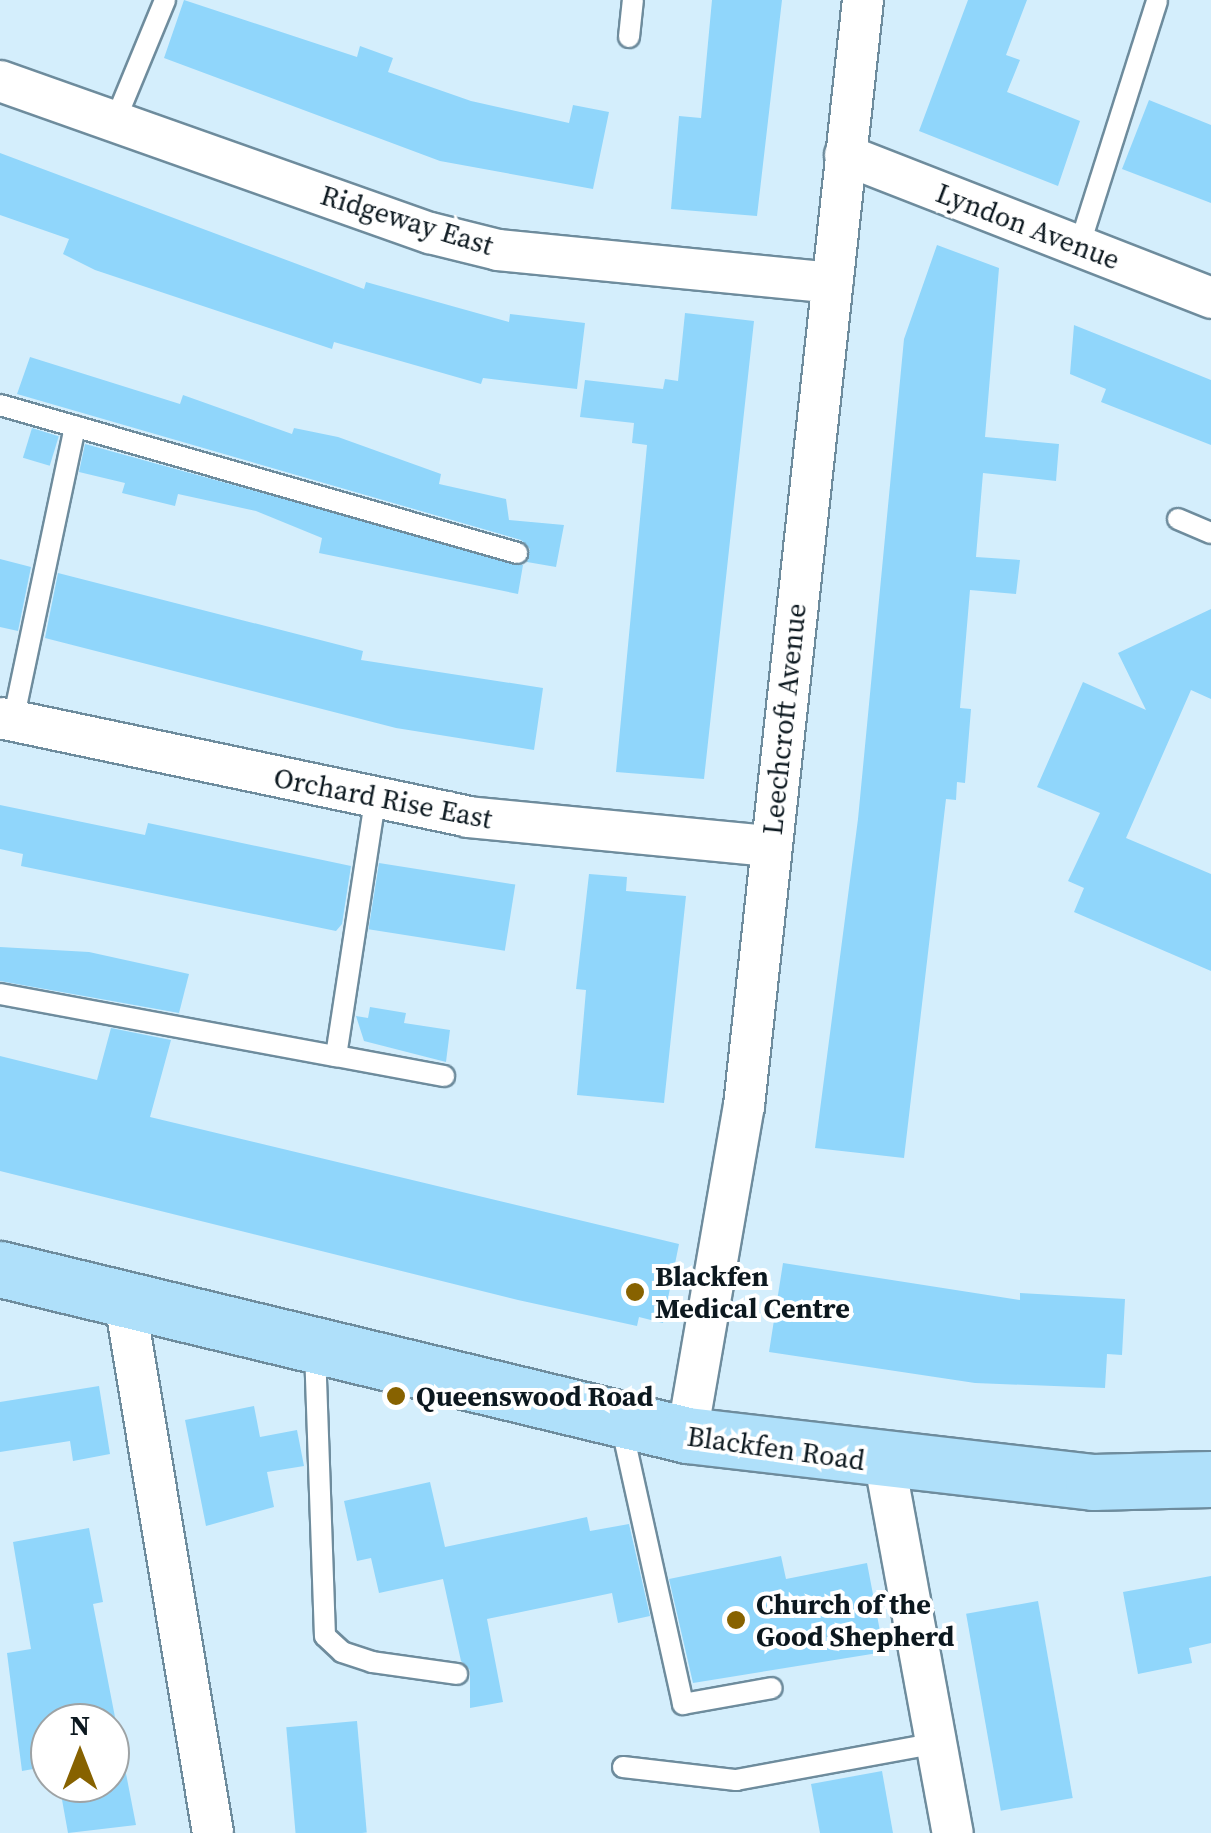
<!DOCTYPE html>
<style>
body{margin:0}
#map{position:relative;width:1211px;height:1833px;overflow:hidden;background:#d4eefc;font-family:"Source Serif 4",serif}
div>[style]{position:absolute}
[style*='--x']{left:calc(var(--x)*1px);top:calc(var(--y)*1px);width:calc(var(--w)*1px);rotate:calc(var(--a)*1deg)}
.building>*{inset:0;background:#90d6fb;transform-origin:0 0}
.roads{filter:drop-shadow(2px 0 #6e8c9d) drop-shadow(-2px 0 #6e8c9d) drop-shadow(0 2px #6e8c9d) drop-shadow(0 -2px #6e8c9d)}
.service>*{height:20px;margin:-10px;padding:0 10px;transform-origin:10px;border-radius:10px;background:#fff}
.minor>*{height:40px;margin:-20px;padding:0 20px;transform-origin:20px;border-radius:20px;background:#fff}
.primary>*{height:55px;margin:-27.5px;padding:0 27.5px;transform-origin:27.5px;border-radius:27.5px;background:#afe0fa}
.dots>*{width:28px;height:28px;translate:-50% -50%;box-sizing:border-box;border:5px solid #fff;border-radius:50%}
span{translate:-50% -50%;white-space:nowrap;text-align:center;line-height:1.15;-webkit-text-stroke:8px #fff;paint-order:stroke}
.street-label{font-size:28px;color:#0c181f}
.poi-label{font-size:28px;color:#0c181f;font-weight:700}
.left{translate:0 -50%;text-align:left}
.north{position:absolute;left:30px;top:1703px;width:100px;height:100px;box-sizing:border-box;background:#fff;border:2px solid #9ea3a5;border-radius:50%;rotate:0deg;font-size:28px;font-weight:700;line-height:40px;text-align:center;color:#0c181f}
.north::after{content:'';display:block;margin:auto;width:35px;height:45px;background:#876200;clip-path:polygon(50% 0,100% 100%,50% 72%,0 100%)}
</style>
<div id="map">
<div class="building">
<i style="clip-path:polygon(184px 0,357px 57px,360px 46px,393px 58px,388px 72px,471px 101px,569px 123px,573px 105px,609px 112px,593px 189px,440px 161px,164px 58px)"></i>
<i style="clip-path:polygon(712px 0,782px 0,757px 216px,671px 209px,679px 116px,701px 118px)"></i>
<i style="clip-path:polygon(968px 0,1027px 0,1006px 55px,1020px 60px,1007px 92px,1080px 121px,1058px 186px,919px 131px)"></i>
<i style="clip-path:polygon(1149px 100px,1211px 125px,1211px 203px,1122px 169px)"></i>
<i style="clip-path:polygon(0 153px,364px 289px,366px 282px,509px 322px,510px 314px,585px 323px,577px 389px,483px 378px,481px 384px,334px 342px,332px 349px,95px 270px,63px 254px,69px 239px,0 215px)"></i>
<i style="clip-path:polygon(937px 245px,999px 268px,985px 437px,1059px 444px,1056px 481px,983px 473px,976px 557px,1020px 560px,1016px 594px,970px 590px,960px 708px,971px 709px,965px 783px,957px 782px,956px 800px,946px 799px,904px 1158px,815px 1148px,858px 819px,904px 339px)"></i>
<i style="clip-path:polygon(685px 313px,754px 321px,704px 779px,616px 772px,647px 445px,632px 443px,634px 423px,580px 417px,585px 380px,663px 389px,665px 379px,678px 381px)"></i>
<i style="clip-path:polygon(1074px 325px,1211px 380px,1211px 445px,1101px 402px,1106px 389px,1070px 374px)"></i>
<i style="clip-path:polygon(30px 357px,180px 404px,183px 395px,292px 434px,294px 428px,338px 437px,441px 474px,439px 484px,506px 499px,509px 520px,564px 525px,556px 567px,527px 562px,530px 549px,521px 540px,17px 394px)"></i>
<i style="left:32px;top:428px;width:28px;height:31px;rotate:17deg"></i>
<i style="clip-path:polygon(85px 444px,523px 565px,518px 594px,319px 553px,322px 538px,256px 511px,178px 494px,175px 506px,122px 493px,125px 483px,79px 472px)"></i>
<i style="clip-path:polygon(0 559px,31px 567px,18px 631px,0 627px)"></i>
<i style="clip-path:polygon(58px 573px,363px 651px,361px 660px,543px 688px,534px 750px,396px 728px,45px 638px)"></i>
<i style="clip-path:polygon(1211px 609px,1211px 699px,1191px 690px,1126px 838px,1211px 874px,1211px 971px,1074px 912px,1084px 888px,1068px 881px,1100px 813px,1037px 787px,1083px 682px,1146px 710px,1118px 653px)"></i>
<i style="clip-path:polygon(0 805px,145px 835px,148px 823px,351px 866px,342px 924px,336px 931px,21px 866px,23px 854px,0 849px)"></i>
<i style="left:379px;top:863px;width:138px;height:67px;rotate:9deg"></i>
<i style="clip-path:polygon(589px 874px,627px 877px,626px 891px,686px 896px,664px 1103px,577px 1095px,586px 990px,576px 989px)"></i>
<i style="clip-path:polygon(0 947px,89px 952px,189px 974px,179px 1013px,0 981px)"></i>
<i style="clip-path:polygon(370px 1007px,406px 1013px,404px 1023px,450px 1030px,446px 1062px,364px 1041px,356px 1016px,368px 1018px)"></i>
<i style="clip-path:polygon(111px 1028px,171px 1040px,150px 1117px,679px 1244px,663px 1323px,639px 1317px,637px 1326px,518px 1300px,0 1171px,0 1056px,97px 1080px)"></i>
<i style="clip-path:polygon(783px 1263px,1020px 1300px,1020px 1293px,1125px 1299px,1122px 1355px,1107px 1354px,1105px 1388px,975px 1383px,769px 1352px)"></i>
<i style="clip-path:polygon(99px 1386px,110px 1454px,73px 1461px,70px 1441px,0 1452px,0 1402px)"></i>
<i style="clip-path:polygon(254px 1406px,260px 1437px,297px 1430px,304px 1466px,267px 1472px,274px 1507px,206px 1526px,185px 1420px)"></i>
<i style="clip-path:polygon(430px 1482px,445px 1547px,587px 1517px,590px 1531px,629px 1524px,650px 1616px,618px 1623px,612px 1593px,487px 1619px,503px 1702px,470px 1708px,470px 1670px,461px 1661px,443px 1579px,379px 1593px,371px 1558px,357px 1561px,344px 1501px)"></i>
<i style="clip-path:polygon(89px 1528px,103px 1602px,93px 1604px,136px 1825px,68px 1833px,59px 1783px,110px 1783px,110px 1723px,50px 1723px,50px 1766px,22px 1771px,7px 1653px,31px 1649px,13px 1542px)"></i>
<i style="clip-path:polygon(781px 1556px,786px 1579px,867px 1563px,884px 1652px,693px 1683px,669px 1579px)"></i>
<i style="clip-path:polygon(1211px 1576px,1211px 1643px,1189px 1648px,1192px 1663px,1138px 1674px,1123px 1592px)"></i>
<i style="left:1038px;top:1601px;width:200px;height:73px;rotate:80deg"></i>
<i style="left:357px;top:1721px;width:112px;height:71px;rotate:85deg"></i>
<i style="clip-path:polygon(882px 1771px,893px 1833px,820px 1833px,811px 1784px)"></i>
</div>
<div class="roads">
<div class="service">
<i style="--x:629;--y:37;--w:37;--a:-84"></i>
<i style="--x:115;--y:121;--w:131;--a:-67.5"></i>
<i style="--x:1079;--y:247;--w:258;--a:-72.4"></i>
<i style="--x:0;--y:405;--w:538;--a:15.97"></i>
<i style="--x:1178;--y:519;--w:36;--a:23"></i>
<i style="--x:13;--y:721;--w:301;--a:-78.1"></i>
<i style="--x:0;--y:994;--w:342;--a:10.5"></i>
<i style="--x:336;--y:1056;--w:259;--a:-81.3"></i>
<i style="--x:336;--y:1056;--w:110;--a:10.5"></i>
<i style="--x:315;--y:1350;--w:286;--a:88"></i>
<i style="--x:325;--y:1636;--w:23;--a:43"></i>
<i style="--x:342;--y:1652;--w:32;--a:18"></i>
<i style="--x:372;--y:1662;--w:86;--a:8"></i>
<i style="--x:621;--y:1424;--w:287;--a:77.5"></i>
<i style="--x:683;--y:1704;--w:90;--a:-10.2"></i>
<i style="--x:623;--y:1767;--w:114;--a:6.6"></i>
<i style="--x:736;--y:1780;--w:204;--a:-10.4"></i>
</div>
<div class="minor">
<i style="--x:0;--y:81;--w:456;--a:19.5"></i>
<i style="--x:430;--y:233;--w:70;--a:14"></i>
<i style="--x:498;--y:250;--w:336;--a:5.6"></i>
<i style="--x:845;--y:155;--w:393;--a:21.3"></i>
<i style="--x:0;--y:718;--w:478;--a:11.9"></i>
<i style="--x:468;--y:817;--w:304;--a:5.5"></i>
<i style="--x:125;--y:1302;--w:538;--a:80.59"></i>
<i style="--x:687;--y:1435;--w:334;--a:-80.2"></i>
<i style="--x:744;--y:1106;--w:1112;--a:-83.86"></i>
<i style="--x:885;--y:1464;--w:375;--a:79.6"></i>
</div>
<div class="primary">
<i style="--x:0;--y:1269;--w:707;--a:13.58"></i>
<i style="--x:687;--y:1435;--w:409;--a:6.6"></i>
<i style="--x:1093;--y:1482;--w:118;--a:-1.5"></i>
</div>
</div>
<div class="dots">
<i style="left:635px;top:1292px;background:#876200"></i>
<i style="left:396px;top:1396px;background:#876200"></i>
<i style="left:736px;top:1620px;background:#876200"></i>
</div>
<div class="street-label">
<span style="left:407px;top:220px;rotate:17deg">Ridgeway East</span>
<span style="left:1028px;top:226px;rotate:21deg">Lyndon Avenue</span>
<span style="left:784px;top:719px;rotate:-84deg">Leechcroft Avenue</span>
<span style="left:383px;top:798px;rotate:11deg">Orchard Rise East</span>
<span style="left:776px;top:1448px;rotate:8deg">Blackfen Road</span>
</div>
<div class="poi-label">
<span class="left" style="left:655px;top:1292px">Blackfen<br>Medical Centre</span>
<span class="left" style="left:416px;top:1396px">Queenswood Road</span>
<span class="left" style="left:756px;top:1620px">Church of the<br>Good Shepherd</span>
</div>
<div class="north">N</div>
</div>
